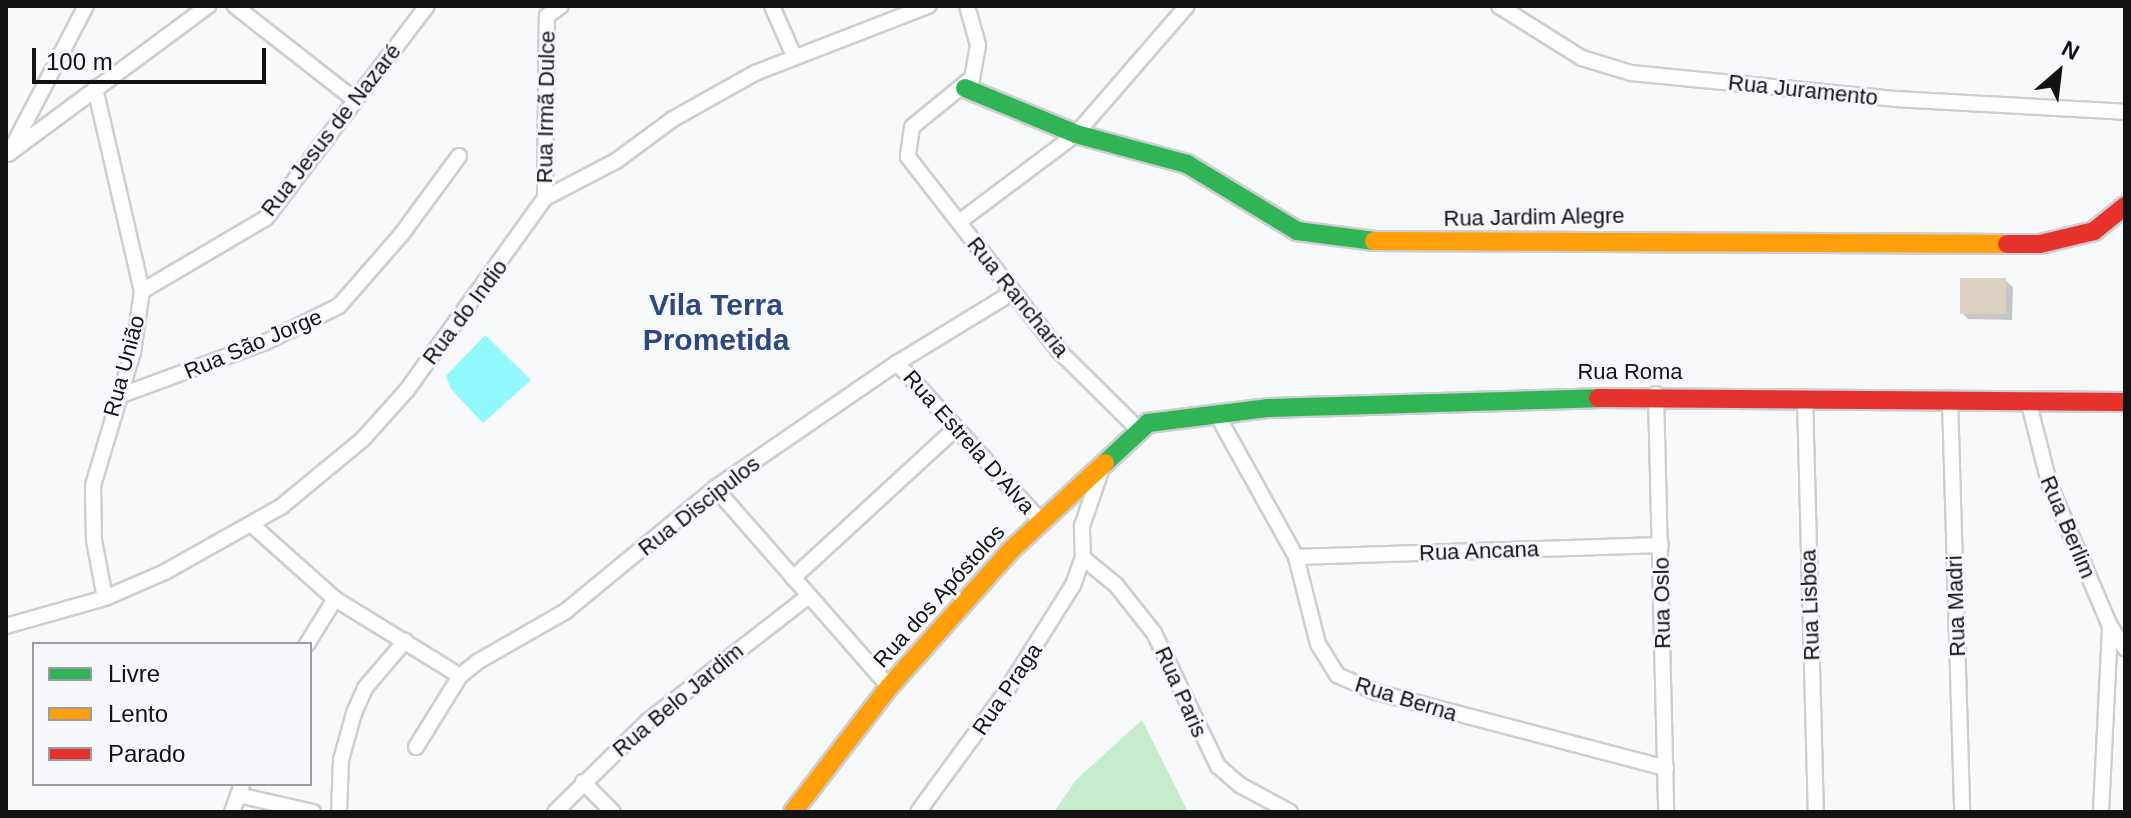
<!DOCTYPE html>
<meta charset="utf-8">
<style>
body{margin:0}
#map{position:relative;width:2131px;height:818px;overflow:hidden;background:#f7f9fb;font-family:Arial,sans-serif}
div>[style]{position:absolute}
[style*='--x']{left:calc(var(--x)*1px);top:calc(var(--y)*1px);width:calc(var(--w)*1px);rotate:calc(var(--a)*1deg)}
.green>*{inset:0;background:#c7eccb}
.water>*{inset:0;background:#91f9fe}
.shadow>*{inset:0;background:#0003}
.building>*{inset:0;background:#dcd0c1;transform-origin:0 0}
.roads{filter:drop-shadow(2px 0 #cccecf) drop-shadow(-2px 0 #cccecf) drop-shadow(0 2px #cccecf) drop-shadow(0 -2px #cccecf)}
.street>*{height:14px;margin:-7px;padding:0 7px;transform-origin:7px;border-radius:7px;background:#fefefe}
.fast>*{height:18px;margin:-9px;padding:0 9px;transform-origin:9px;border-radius:9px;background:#30b455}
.slow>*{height:18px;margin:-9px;padding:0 9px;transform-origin:9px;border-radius:9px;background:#ff9f0a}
.jam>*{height:18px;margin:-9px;padding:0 9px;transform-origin:9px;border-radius:9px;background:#e5322d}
span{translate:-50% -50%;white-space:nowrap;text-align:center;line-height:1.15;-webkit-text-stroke:6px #f6f8fc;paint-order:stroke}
.street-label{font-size:22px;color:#121214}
.district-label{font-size:30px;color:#2d4880;font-weight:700}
.frame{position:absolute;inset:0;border:8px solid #121214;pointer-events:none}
.legend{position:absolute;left:32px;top:642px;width:280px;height:144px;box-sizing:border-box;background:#f6f8fc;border:2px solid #9b9c9f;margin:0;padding:10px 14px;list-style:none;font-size:24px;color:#121214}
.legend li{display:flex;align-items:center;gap:16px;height:40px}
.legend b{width:40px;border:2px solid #9b9c9f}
.north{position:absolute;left:2019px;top:32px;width:80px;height:80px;-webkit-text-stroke:6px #f6f8fc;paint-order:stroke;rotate:28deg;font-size:22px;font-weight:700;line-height:32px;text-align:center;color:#121214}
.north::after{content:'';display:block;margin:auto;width:28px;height:36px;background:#121214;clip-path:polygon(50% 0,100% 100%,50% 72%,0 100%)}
.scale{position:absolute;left:32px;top:48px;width:234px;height:36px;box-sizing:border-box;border:4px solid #121214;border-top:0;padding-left:10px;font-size:24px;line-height:28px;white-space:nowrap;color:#121214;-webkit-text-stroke:6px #f6f8fc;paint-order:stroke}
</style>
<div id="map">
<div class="green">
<i style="clip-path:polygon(1142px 720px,1188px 812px,1054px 812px,1076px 780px)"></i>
</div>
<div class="water">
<i style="clip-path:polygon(485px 335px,531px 380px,483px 423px,451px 389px,446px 376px)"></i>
</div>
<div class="shadow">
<i style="clip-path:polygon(2006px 281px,2013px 287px,2012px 320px,1968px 319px,1961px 312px)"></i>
</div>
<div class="building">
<i style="left:2006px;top:278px;width:36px;height:46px;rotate:90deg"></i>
</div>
<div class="roads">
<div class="street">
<i style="--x:235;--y:6;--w:152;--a:38.1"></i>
<i style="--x:772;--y:6;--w:55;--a:66.3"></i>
<i style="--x:967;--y:6;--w:41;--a:74.2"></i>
<i style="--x:978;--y:45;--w:34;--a:100"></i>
<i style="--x:972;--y:78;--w:77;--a:140.8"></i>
<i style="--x:912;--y:127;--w:30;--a:98"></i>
<i style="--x:908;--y:157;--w:246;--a:52.1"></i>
<i style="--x:1059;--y:351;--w:110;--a:44.6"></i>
<i style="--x:1499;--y:6;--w:98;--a:32.1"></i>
<i style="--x:1582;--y:58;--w:51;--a:17"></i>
<i style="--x:1631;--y:73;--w:265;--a:5.6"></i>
<i style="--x:1895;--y:99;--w:230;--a:3.2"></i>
<i style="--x:547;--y:16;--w:17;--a:-36"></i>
<i style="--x:95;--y:88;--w:208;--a:77"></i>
<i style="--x:142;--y:291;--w:62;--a:98.4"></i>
<i style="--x:133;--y:352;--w:139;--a:106.7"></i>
<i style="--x:93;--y:485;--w:55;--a:89"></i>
<i style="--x:94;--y:540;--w:59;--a:79.3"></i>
<i style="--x:12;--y:148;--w:160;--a:-62.5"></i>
<i style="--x:8;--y:154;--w:249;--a:-36.5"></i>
<i style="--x:545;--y:198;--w:182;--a:-89.4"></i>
<i style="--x:959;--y:222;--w:146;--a:-36.9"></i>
<i style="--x:1076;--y:134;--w:169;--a:-49.1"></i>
<i style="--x:142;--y:291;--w:144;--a:-30.5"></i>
<i style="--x:266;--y:218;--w:266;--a:-52.8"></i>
<i style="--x:897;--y:363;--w:212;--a:47.7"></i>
<i style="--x:1656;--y:394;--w:418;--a:88.6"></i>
<i style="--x:119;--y:396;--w:157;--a:-20.2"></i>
<i style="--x:266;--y:342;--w:81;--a:-26.3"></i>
<i style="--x:339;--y:306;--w:94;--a:-48.9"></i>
<i style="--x:401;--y:235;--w:98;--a:-53.7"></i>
<i style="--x:1805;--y:398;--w:414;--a:88.5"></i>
<i style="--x:1950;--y:400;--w:412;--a:88.3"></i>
<i style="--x:2028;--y:400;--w:89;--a:75.7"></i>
<i style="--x:2050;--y:486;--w:152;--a:66.8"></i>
<i style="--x:2110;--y:626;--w:27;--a:56"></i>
<i style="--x:1216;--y:413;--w:165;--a:60.9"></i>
<i style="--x:1296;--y:557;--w:90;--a:75.8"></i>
<i style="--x:1318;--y:644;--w:36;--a:58"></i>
<i style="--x:1337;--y:675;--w:43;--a:23.6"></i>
<i style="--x:1376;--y:692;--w:300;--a:14.7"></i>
<i style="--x:715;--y:488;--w:264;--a:48.8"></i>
<i style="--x:252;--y:525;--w:111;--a:41.7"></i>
<i style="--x:335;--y:599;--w:147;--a:31.6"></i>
<i style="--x:1296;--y:557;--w:365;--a:-1.9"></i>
<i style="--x:1083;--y:558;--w:43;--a:39.3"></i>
<i style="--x:1116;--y:585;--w:61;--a:51.6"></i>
<i style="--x:1154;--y:633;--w:148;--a:64.3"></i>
<i style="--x:1218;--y:766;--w:29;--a:41"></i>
<i style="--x:1240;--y:785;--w:57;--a:28.4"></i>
<i style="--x:793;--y:578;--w:219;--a:-42.6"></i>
<i style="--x:6;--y:626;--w:103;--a:-15.8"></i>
<i style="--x:105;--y:598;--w:65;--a:-23.4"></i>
<i style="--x:165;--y:572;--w:134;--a:-29.4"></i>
<i style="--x:282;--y:506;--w:105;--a:-39.6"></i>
<i style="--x:363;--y:439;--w:66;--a:-48.1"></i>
<i style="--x:407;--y:390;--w:236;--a:-54.3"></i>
<i style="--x:545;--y:198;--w:80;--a:-27.5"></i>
<i style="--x:616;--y:161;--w:71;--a:-36.4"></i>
<i style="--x:673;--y:119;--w:94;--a:-29.3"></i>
<i style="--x:755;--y:73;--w:186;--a:-21.2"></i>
<i style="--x:307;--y:644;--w:53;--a:-58.1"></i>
<i style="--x:416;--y:747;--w:84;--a:-58.2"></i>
<i style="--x:460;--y:676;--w:22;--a:-39"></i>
<i style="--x:477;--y:662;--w:103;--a:-29.8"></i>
<i style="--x:566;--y:611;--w:193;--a:-39.5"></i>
<i style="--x:715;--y:488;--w:221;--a:-34.5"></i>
<i style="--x:897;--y:363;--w:132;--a:-31.4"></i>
<i style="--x:583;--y:782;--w:42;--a:45"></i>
<i style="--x:238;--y:795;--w:77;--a:12.8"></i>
<i style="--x:232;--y:812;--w:30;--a:-70"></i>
<i style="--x:339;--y:812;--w:52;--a:-87.8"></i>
<i style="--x:341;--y:760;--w:49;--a:-74.5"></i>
<i style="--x:354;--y:713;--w:27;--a:-66"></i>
<i style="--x:365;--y:688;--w:62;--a:-49.6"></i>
<i style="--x:555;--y:812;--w:130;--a:-44.4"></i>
<i style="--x:648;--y:721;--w:202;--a:-37.9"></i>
<i style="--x:918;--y:812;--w:147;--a:-53.8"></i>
<i style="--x:1005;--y:693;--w:128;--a:-57.8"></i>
<i style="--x:1073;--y:585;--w:29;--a:-70"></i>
<i style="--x:1083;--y:558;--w:32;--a:-92"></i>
<i style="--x:1082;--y:526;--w:61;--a:-71"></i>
<i style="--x:2101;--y:812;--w:186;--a:-87.2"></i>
</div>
<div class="fast">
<i style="--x:965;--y:88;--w:120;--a:22.5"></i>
<i style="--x:1076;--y:134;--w:115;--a:15.1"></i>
<i style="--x:1187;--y:164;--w:129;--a:31.3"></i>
<i style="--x:1297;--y:231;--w:78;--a:7.4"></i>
<i style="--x:1105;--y:463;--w:59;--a:-42.9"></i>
<i style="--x:1148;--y:423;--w:122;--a:-7.1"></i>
<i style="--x:1269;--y:408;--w:329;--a:-1.7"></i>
</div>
<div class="slow">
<i style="--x:1374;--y:241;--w:633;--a:0.27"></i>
<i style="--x:793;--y:812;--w:158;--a:-52.5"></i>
<i style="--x:889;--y:687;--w:183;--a:-48.3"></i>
<i style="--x:1011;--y:550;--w:128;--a:-42.8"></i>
</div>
<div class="jam">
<i style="--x:2007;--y:244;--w:33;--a:0"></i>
<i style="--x:2040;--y:244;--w:56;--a:-13.5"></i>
<i style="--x:2094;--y:231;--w:40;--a:-39"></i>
<i style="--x:1598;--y:398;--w:527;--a:0.43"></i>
</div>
</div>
<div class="street-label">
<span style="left:1803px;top:90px;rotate:6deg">Rua Juramento</span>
<span style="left:546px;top:107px;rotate:-89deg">Rua Irmã Dulce</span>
<span style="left:331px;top:130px;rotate:-52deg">Rua Jesus de Nazaré</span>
<span style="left:1534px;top:217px;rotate:-1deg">Rua Jardim Alegre</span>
<span style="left:1018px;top:297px;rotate:51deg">Rua Rancharia</span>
<span style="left:465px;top:312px;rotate:-53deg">Rua do Indio</span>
<span style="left:253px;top:344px;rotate:-23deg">Rua São Jorge</span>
<span style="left:124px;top:366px;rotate:-75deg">Rua União</span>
<span style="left:1630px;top:372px">Rua Roma</span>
<span style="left:969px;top:442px;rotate:48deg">Rua Estrela D'Alva</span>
<span style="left:699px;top:506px;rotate:-38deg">Rua Discipulos</span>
<span style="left:2068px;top:527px;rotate:67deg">Rua Berlim</span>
<span style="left:1479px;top:551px;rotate:-2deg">Rua Ancana</span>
<span style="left:939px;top:596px;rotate:-48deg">Rua dos Apóstolos</span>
<span style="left:1662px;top:603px;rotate:-91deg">Rua Oslo</span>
<span style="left:1810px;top:605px;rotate:-92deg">Rua Lisboa</span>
<span style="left:1956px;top:606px;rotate:-92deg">Rua Madri</span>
<span style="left:1007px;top:689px;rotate:-56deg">Rua Praga</span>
<span style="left:1181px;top:692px;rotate:66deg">Rua Paris</span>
<span style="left:1406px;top:699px;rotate:17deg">Rua Berna</span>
<span style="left:678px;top:700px;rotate:-40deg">Rua Belo Jardim</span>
</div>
<div class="district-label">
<span style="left:716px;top:322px">Vila Terra<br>Prometida</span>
</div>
<div class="frame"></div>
<ul class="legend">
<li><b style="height:10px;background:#30b455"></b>Livre</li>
<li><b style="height:10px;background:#ff9f0a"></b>Lento</li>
<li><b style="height:10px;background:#e5322d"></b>Parado</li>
</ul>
<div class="north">N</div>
<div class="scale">100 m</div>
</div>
